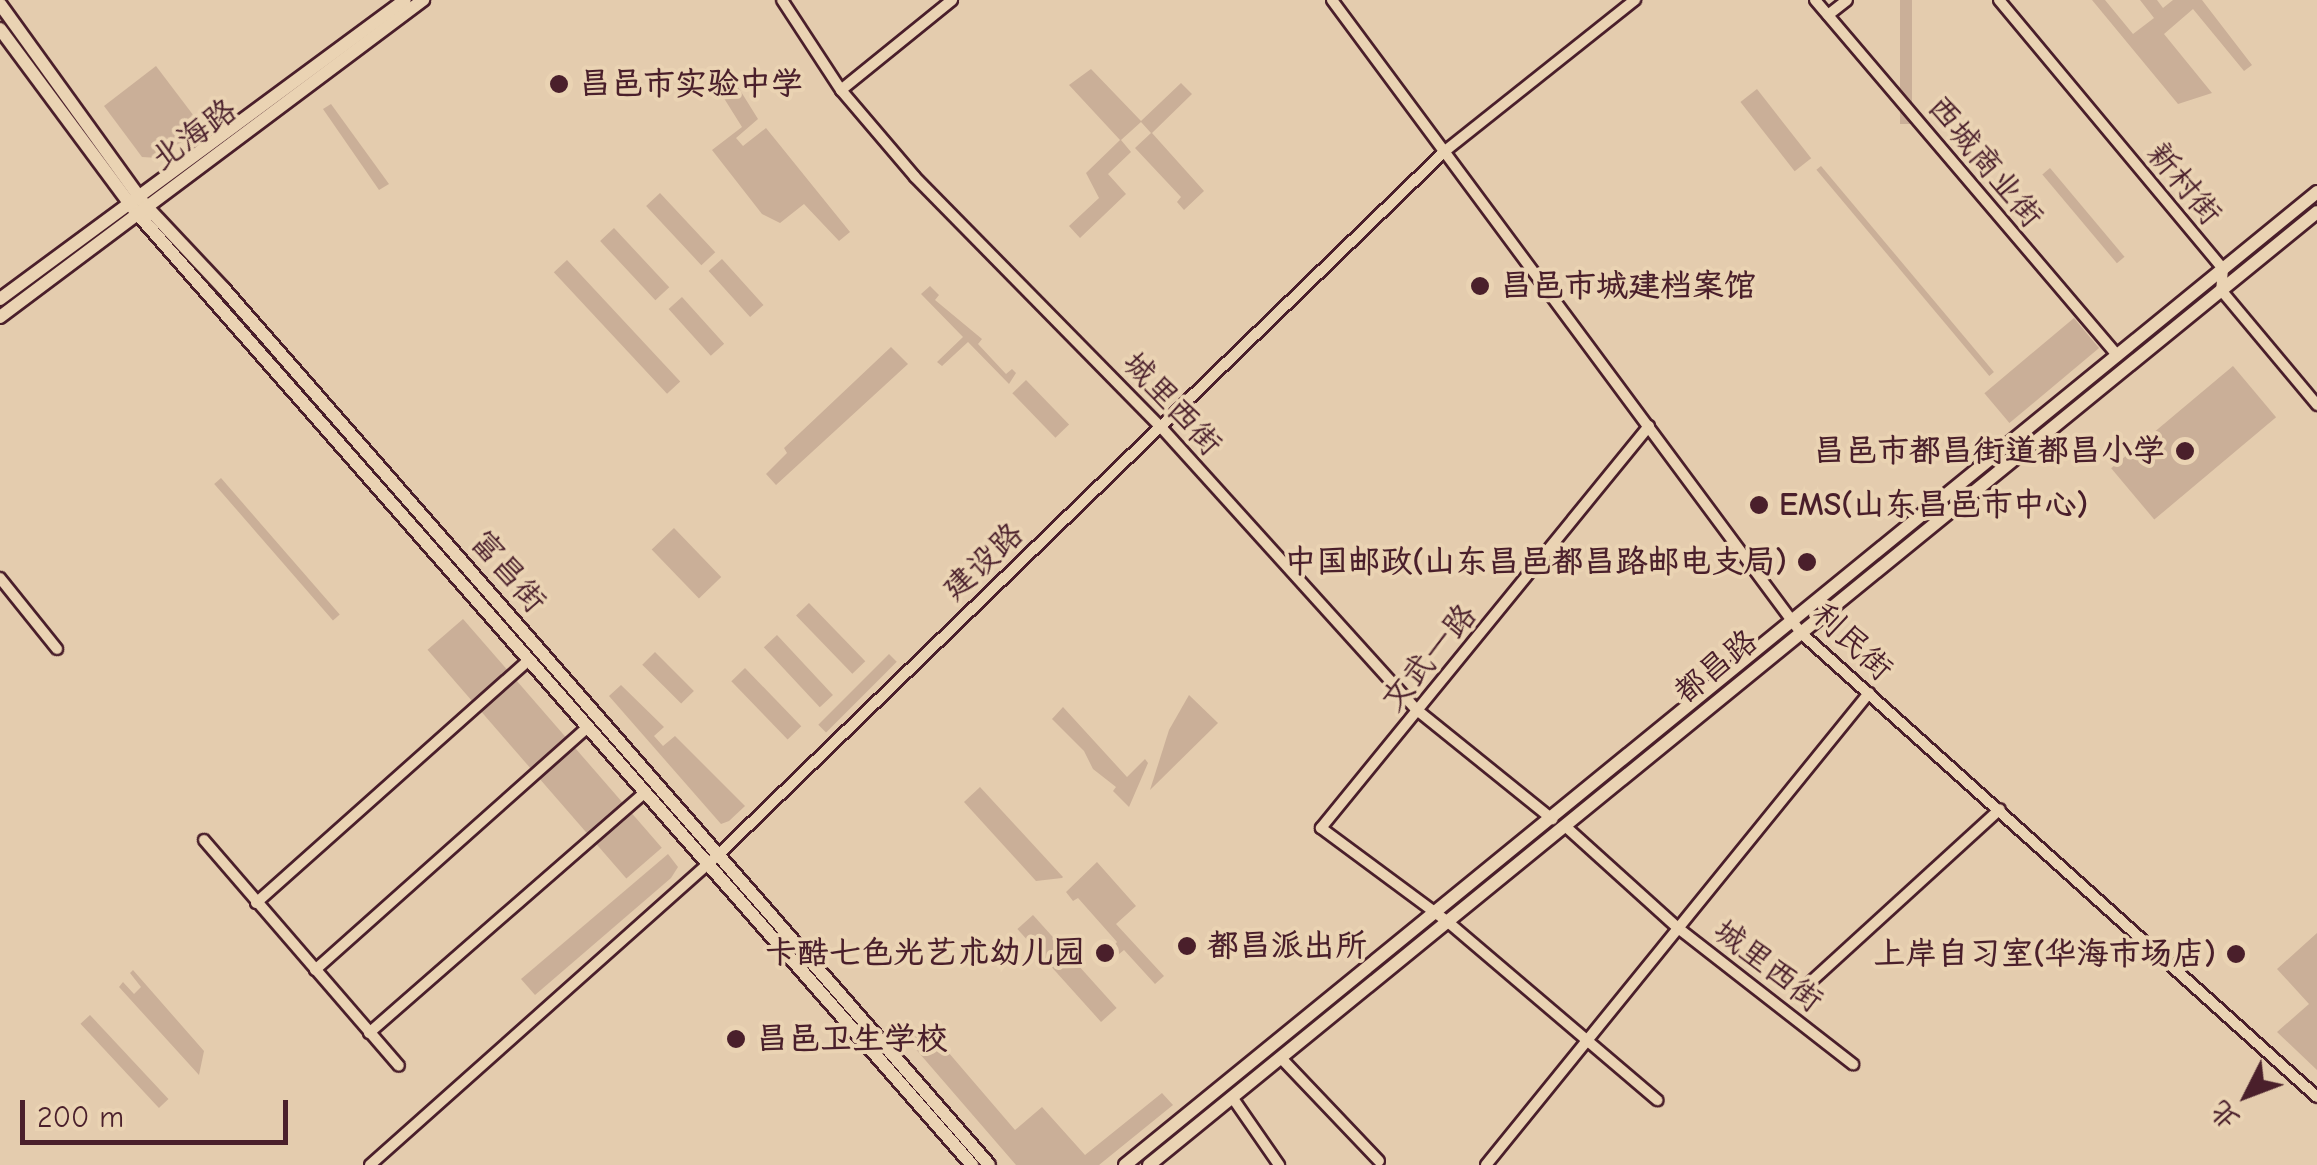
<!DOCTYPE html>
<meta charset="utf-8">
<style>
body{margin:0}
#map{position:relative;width:2317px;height:1165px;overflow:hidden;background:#e4ccae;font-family:"Comic Neue","LXGW WenKai TC",sans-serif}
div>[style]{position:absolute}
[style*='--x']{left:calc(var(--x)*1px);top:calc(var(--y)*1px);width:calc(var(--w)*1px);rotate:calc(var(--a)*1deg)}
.green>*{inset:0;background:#caaf98;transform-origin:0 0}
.roads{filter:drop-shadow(2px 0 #4a1f2b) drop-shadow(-2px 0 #4a1f2b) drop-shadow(0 2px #4a1f2b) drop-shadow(0 -2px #4a1f2b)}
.minor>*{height:10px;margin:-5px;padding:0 5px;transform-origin:5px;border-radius:5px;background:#ead3b3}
.major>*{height:12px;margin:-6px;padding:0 6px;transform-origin:6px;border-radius:6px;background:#ead3b3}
.dots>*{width:28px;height:28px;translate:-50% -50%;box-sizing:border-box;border:5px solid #ead3b3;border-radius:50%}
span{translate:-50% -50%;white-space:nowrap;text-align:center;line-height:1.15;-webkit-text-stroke:8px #ead3b3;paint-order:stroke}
.poi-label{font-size:32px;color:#4a1f2b;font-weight:700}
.left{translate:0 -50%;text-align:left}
.right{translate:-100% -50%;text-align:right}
.street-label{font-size:32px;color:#4a1f2b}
.north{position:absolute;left:2197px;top:1045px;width:100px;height:100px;-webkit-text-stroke:8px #ead3b3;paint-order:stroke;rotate:228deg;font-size:28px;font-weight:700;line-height:40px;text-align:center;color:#4a1f2b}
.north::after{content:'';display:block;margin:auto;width:35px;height:45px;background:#4a1f2b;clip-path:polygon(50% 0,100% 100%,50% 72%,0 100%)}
.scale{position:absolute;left:20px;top:1100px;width:268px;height:45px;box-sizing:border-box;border:5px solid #4a1f2b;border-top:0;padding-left:12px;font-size:30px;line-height:35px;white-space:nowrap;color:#4a1f2b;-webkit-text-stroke:8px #ead3b3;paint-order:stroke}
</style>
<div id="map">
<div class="green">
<i style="left:1900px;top:0;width:12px;height:124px"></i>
<i style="clip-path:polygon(2092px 0,2105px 0,2133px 34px,2154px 18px,2140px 0,2157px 0,2163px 8px,2173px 0,2202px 0,2252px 65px,2244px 71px,2193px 9px,2164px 34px,2212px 93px,2178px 104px)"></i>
<i style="clip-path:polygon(156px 66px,203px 128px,158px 158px,142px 157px,104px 106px)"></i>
<i style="clip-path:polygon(725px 66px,758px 119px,736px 138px,743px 146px,766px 128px,850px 232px,839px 241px,804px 204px,780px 223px,762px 214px,712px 150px,742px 127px,710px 76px)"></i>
<i style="clip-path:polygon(1091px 69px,1141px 121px,1181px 83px,1192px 94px,1152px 133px,1204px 191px,1184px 210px,1177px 202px,1181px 197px,1135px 148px,1151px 133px,1141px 122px,1121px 140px,1131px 152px,1108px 174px,1126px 194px,1080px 238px,1069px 226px,1099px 198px,1086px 173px,1120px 140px,1069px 85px)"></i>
<i style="left:1757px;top:89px;width:88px;height:21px;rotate:52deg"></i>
<i style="clip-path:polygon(331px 104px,389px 184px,379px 190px,323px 109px)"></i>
<i style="left:1821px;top:166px;width:269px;height:6px;rotate:50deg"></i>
<i style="left:2050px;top:168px;width:116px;height:10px;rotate:50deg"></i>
<i style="left:660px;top:193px;width:81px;height:19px;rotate:47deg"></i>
<i style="left:614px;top:228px;width:81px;height:19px;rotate:47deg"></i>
<i style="left:722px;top:259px;width:62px;height:18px;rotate:48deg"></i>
<i style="left:567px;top:260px;width:166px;height:18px;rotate:47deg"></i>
<i style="clip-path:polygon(930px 286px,939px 295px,935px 300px,982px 339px,978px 344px,1006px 374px,1012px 369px,1016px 373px,1009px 384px,968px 342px,942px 366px,937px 362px,963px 337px,921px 294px)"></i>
<i style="left:682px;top:297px;width:63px;height:18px;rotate:48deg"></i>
<i style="left:2074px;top:318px;width:39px;height:117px;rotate:50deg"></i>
<i style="clip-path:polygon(891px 347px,908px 364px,776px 485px,766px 474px,787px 453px,784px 448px)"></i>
<i style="left:2233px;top:366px;width:67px;height:159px;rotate:50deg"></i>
<i style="left:1026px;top:380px;width:62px;height:19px;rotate:46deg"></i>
<i style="left:221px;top:478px;width:181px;height:9px;rotate:49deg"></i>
<i style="left:674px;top:528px;width:68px;height:31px;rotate:46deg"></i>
<i style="left:809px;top:603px;width:81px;height:18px;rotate:46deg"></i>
<i style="left:463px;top:619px;width:303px;height:47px;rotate:49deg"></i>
<i style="left:777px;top:635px;width:82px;height:18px;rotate:47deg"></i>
<i style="left:655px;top:652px;width:55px;height:18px;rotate:45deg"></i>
<i style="left:889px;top:654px;width:11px;height:100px;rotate:45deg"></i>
<i style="left:745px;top:668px;width:81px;height:19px;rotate:46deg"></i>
<i style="clip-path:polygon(621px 685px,664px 727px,654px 736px,663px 746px,675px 736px,745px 806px,729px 821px,721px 824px,609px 696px)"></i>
<i style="clip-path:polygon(1189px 695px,1218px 723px,1150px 790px,1169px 730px)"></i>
<i style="clip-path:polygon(1063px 707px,1127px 777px,1145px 759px,1148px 763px,1129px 807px,1113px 791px,1116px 787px,1093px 769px,1084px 751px,1052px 719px)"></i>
<i style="clip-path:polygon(980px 787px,1063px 877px,1062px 878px,1036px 881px,964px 802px)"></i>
<i style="clip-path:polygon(668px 854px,678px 867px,671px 878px,535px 995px,521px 979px)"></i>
<i style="clip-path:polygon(1097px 862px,1136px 906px,1116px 924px,1164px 976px,1155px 984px,1124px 950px,1113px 959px,1108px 952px,1117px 942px,1078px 898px,1073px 901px,1066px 892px)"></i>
<i style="left:1033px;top:915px;width:125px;height:21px;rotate:48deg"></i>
<i style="clip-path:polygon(2317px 933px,2317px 1070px,2277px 1032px,2309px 1004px,2277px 969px)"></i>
<i style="clip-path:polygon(133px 970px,204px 1051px,199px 1075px,119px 987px,123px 982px,134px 994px,141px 987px,130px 973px)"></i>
<i style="left:90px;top:1015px;width:115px;height:13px;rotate:47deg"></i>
<i style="clip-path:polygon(924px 1024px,1015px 1130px,1042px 1107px,1085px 1155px,1162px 1093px,1173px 1105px,1099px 1165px,1016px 1165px,907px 1039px)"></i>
</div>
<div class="roads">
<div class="minor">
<i style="--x:782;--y:0;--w:108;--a:56.8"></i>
<i style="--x:841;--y:90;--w:114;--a:49.6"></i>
<i style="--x:915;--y:177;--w:351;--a:45.5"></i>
<i style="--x:1161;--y:427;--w:382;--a:47.9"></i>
<i style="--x:1417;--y:710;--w:174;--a:38.9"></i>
<i style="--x:1332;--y:0;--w:788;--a:53.46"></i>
<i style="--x:1801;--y:633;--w:694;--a:41.96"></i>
<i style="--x:1815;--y:0;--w:467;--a:49.6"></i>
<i style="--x:1999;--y:0;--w:350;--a:50.2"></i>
<i style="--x:2223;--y:269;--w:21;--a:95"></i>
<i style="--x:2221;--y:290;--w:150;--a:50.1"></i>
<i style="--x:1828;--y:15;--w:24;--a:-38"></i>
<i style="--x:841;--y:90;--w:143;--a:-39"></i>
<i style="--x:1649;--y:426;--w:519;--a:129.21"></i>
<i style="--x:1321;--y:828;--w:158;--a:36.5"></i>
<i style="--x:1448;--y:922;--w:275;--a:40.4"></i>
<i style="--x:0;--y:578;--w:91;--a:51.2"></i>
<i style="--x:1565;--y:826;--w:152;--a:42.1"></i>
<i style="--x:1678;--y:928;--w:222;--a:37.9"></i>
<i style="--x:204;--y:840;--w:298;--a:49.2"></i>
<i style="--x:256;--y:903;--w:365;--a:-41.7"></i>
<i style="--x:315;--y:970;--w:365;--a:-41.7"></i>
<i style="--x:1804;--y:988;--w:265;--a:-42.4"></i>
<i style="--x:369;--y:1033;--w:366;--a:-41.1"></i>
<i style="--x:1281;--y:1058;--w:142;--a:46.4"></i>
<i style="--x:1232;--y:1097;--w:83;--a:55.3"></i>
<i style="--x:370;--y:1165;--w:466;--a:-41.7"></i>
<i style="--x:718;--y:855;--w:1012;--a:-44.08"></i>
<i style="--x:1445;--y:151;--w:243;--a:-38.5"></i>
<i style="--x:1486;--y:1165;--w:608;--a:-50.94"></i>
</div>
<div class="major">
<i style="--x:0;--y:4;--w:248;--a:54.2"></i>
<i style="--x:145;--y:205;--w:114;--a:46.8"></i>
<i style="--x:223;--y:288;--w:1164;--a:48.86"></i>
<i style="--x:0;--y:29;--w:228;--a:53.4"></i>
<i style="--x:136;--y:212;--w:1268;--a:48.74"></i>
<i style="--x:0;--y:299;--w:503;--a:-36.44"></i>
<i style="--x:0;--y:317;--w:529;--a:-36.85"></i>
<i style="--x:1125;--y:1165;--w:1539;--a:-39.22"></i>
<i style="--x:1149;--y:1165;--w:1507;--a:-39.21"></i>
</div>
</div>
<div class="dots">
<i style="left:559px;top:84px;background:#4a1f2b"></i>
<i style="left:1480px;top:286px;background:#4a1f2b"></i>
<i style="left:2185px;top:451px;background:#4a1f2b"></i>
<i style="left:1759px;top:505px;background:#4a1f2b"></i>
<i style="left:1807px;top:562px;background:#4a1f2b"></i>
<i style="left:1187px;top:946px;background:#4a1f2b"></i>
<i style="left:1105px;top:953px;background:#4a1f2b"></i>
<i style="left:2236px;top:954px;background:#4a1f2b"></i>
<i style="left:736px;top:1039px;background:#4a1f2b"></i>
</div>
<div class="poi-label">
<span class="left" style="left:579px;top:84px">昌邑市实验中学</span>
<span class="left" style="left:1500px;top:286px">昌邑市城建档案馆</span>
<span class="right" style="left:2165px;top:451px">昌邑市都昌街道都昌小学</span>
<span class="left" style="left:1779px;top:505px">EMS(山东昌邑市中心)</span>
<span class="right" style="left:1787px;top:562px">中国邮政(山东昌邑都昌路邮电支局)</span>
<span class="left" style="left:1207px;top:946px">都昌派出所</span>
<span class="right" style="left:1085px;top:953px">卡酷七色光艺术幼儿园</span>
<span class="right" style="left:2216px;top:954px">上岸自习室(华海市场店)</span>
<span class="left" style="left:756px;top:1039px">昌邑卫生学校</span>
</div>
<div class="street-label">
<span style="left:194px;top:135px;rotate:-36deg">北海路</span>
<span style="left:1985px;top:162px;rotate:50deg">西城商业街</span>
<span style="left:2184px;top:184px;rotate:50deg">新村街</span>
<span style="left:1172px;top:404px;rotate:47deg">城里西街</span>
<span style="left:983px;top:562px;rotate:-43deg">建设路</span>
<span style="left:508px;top:572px;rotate:49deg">富昌街</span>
<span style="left:1852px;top:642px;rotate:43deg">利民街</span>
<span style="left:1429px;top:658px;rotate:-50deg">文武一路</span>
<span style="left:1716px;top:667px;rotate:-39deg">都昌路</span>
<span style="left:1768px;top:966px;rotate:38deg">城里西街</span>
</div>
<div class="north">北</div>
<div class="scale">200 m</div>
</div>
